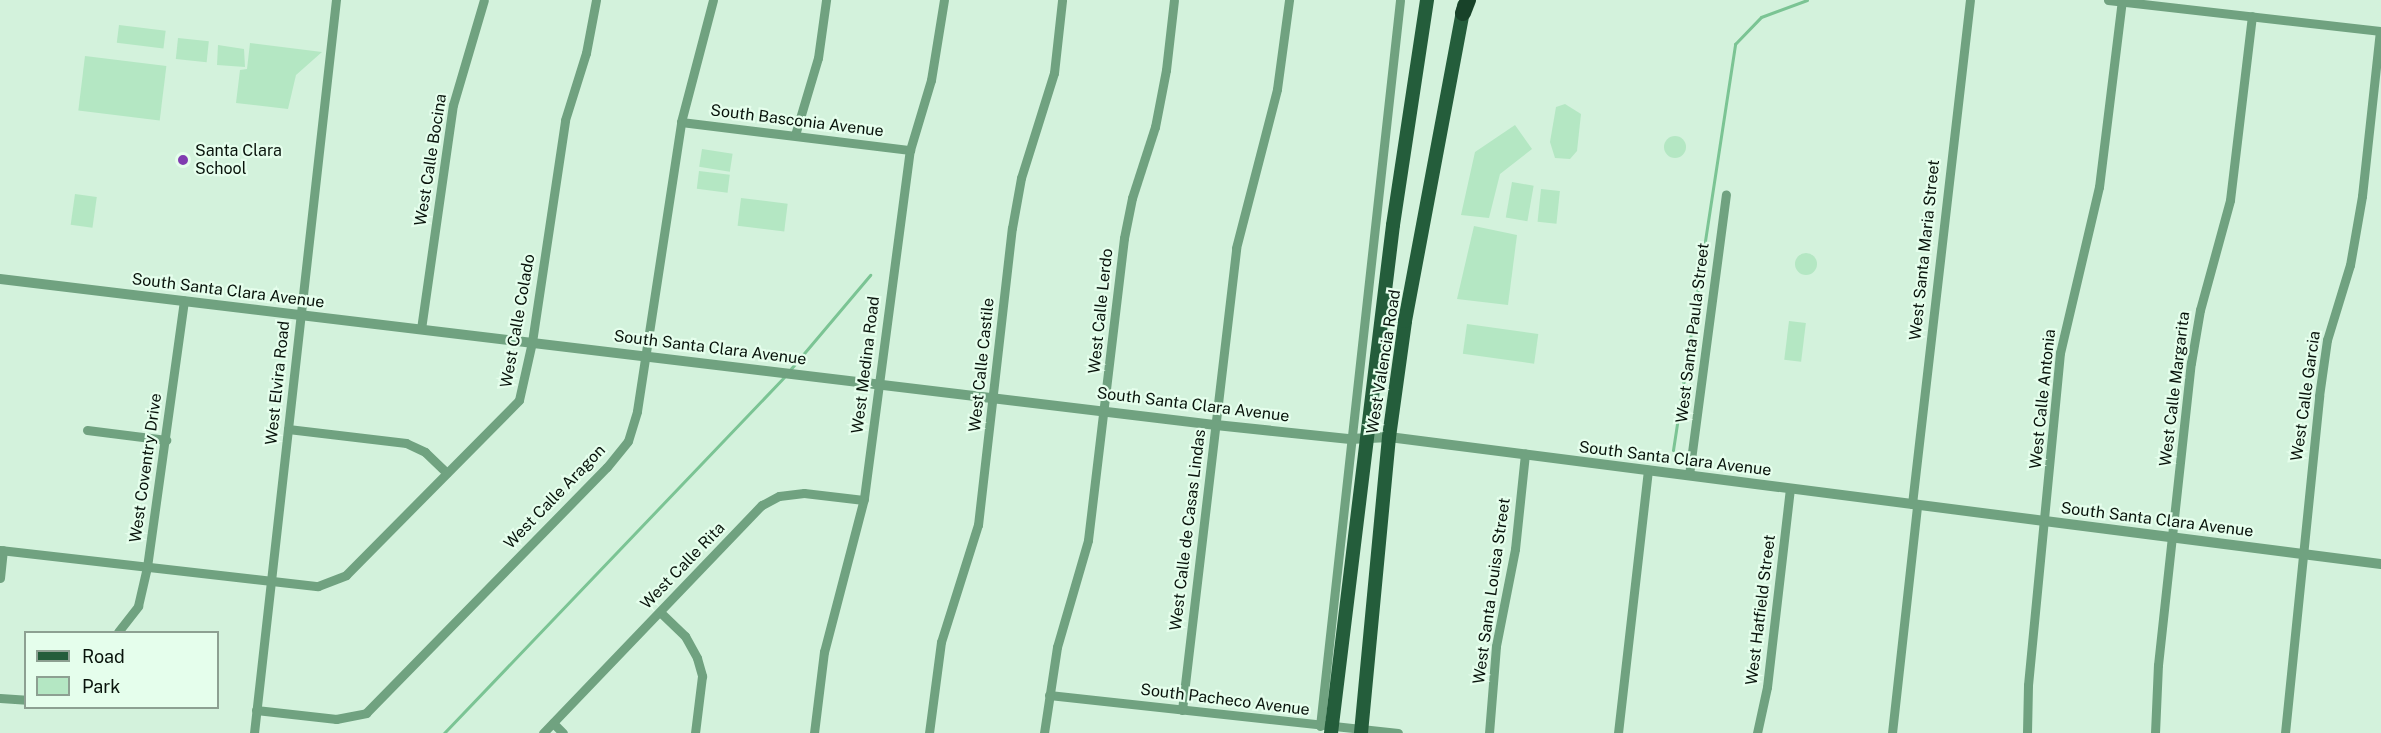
<!DOCTYPE html>
<style>
body{margin:0}
#map{position:relative;width:2381px;height:733px;overflow:hidden;background:#d3f2dc;font-family:"Public Sans",sans-serif}
div>[style]{position:absolute}
[style*='--x']{left:calc(var(--x)*1px);top:calc(var(--y)*1px);width:calc(var(--w)*1px);rotate:calc(var(--a)*1deg)}
.green>*{inset:0;background:#b4e7c3;transform-origin:0 0}
.round{border-radius:50%}
.stream>*{height:3px;margin:-1.5px;padding:0 1.5px;transform-origin:1.5px;border-radius:1.5px;background:#7bc494}
.minor>*{height:9px;margin:-4.5px;padding:0 4.5px;transform-origin:4.5px;border-radius:4.5px;background:#70a280}
.tertiary>*{height:10px;margin:-5px;padding:0 5px;transform-origin:5px;border-radius:5px;background:#70a280}
.primary>*{height:14px;margin:-7px;padding:0 7px;transform-origin:7px;border-radius:7px;background:#245d3b}
.motorway>*{height:16px;margin:-8px;padding:0 8px;transform-origin:8px;border-radius:8px;background:#184229}
.dots>*{width:16px;height:16px;translate:-50% -50%;box-sizing:border-box;border:3px solid #e5feec;border-radius:50%}
span{translate:-50% -50%;white-space:nowrap;text-align:center;line-height:1.15;-webkit-text-stroke:4.5px #e5feec;paint-order:stroke}
.street-label{font-size:16px;color:#08130b}
.poi-label{font-size:16px;color:#08130b}
.left{translate:0 -50%;text-align:left}
.legend{position:absolute;left:24px;top:631px;width:195px;height:78px;box-sizing:border-box;background:#e5feec;border:2px solid #8da092;margin:0;padding:8px 10px;list-style:none;font-size:18px;color:#08130b}
.legend li{display:flex;align-items:center;gap:12px;height:30px}
.legend b{width:30px;border:2px solid #8da092}
</style>
<div id="map">
<div class="green">
<i style="left:119px;top:25px;width:47px;height:18px;rotate:7deg"></i>
<i style="left:178px;top:38px;width:31px;height:21px;rotate:6deg"></i>
<i style="clip-path:polygon(250px 43px,322px 52px,296px 75px,288px 109px,236px 103px,240px 70px,247px 69px)"></i>
<i style="clip-path:polygon(218px 45px,244px 49px,245px 67px,217px 65px)"></i>
<i style="left:85px;top:56px;width:82px;height:55px;rotate:7deg"></i>
<i style="clip-path:polygon(1565px 104px,1581px 114px,1577px 151px,1570px 159px,1555px 158px,1550px 142px,1556px 107px)"></i>
<i style="clip-path:polygon(1515px 125px,1532px 149px,1500px 174px,1489px 218px,1461px 215px,1475px 152px)"></i>
<i class="round" style="left:1664px;top:136px;width:22px;height:22px"></i>
<i style="left:702px;top:149px;width:31px;height:18px;rotate:9deg"></i>
<i style="left:699px;top:171px;width:31px;height:18px;rotate:7deg"></i>
<i style="left:1512px;top:182px;width:22px;height:36px;rotate:10deg"></i>
<i style="left:1541px;top:189px;width:19px;height:33px;rotate:6deg"></i>
<i style="left:75px;top:194px;width:22px;height:31px;rotate:8deg"></i>
<i style="left:741px;top:198px;width:47px;height:28px;rotate:7deg"></i>
<i style="clip-path:polygon(1474px 226px,1517px 235px,1508px 305px,1457px 299px)"></i>
<i class="round" style="left:1795px;top:253px;width:22px;height:22px"></i>
<i style="left:1789px;top:321px;width:17px;height:39px;rotate:7deg"></i>
<i style="left:1467px;top:324px;width:72px;height:30px;rotate:8deg"></i>
</div>
<div class="stream">
<i style="--x:789;--y:371;--w:126;--a:-49.8"></i>
<i style="--x:1673;--y:450;--w:411;--a:-81.3"></i>
<i style="--x:1735;--y:44;--w:37;--a:-46"></i>
<i style="--x:1761;--y:17;--w:49;--a:-20.3"></i>
<i style="--x:444;--y:733;--w:492;--a:-46.3"></i>
</div>
<div class="minor">
<i style="--x:2108;--y:0;--w:275;--a:6.5"></i>
<i style="--x:681;--y:122;--w:231;--a:7"></i>
<i style="--x:795;--y:135;--w:80;--a:-73.4"></i>
<i style="--x:818;--y:58;--w:59;--a:-82.1"></i>
<i style="--x:421;--y:329;--w:226;--a:-81.9"></i>
<i style="--x:453;--y:105;--w:109;--a:-73.6"></i>
<i style="--x:288;--y:429;--w:119;--a:6.8"></i>
<i style="--x:406;--y:443;--w:21;--a:25"></i>
<i style="--x:425;--y:452;--w:30;--a:44"></i>
<i style="--x:87;--y:430;--w:80;--a:7.2"></i>
<i style="--x:1689;--y:475;--w:283;--a:-82.5"></i>
<i style="--x:1912;--y:504;--w:507;--a:-83.44"></i>
<i style="--x:0;--y:550;--w:320;--a:6.5"></i>
<i style="--x:318;--y:586;--w:30;--a:-21"></i>
<i style="--x:346;--y:575;--w:246;--a:-45.3"></i>
<i style="--x:519;--y:400;--w:59;--a:-77.4"></i>
<i style="--x:532;--y:342;--w:224;--a:-81.5"></i>
<i style="--x:565;--y:120;--w:70;--a:-72.6"></i>
<i style="--x:586;--y:53;--w:54;--a:-79.3"></i>
<i style="--x:0;--y:578;--w:28;--a:-84"></i>
<i style="--x:660;--y:612;--w:35;--a:44"></i>
<i style="--x:685;--y:636;--w:25;--a:61"></i>
<i style="--x:697;--y:658;--w:19;--a:74"></i>
<i style="--x:702;--y:676;--w:57;--a:97"></i>
<i style="--x:118;--y:632;--w:33;--a:-52"></i>
<i style="--x:138;--y:606;--w:40;--a:-77"></i>
<i style="--x:147;--y:567;--w:269;--a:-82.1"></i>
<i style="--x:1049;--y:695;--w:351;--a:6.2"></i>
<i style="--x:0;--y:698;--w:26;--a:4"></i>
<i style="--x:256;--y:710;--w:81;--a:6.4"></i>
<i style="--x:336;--y:719;--w:31;--a:-11"></i>
<i style="--x:366;--y:713;--w:344;--a:-45.6"></i>
<i style="--x:607;--y:467;--w:33;--a:-51"></i>
<i style="--x:628;--y:441;--w:31;--a:-73"></i>
<i style="--x:637;--y:411;--w:292;--a:-81.3"></i>
<i style="--x:681;--y:122;--w:126;--a:-75.3"></i>
<i style="--x:1182;--y:710;--w:465;--a:-83.3"></i>
<i style="--x:1236;--y:248;--w:164;--a:-75.5"></i>
<i style="--x:1277;--y:89;--w:90;--a:-82.3"></i>
<i style="--x:553;--y:723;--w:14;--a:45"></i>
<i style="--x:1320;--y:726;--w:730;--a:-83.71"></i>
<i style="--x:254;--y:733;--w:738;--a:-83.62"></i>
<i style="--x:543;--y:733;--w:316;--a:-46.2"></i>
<i style="--x:762;--y:505;--w:19;--a:-28"></i>
<i style="--x:779;--y:496;--w:25;--a:-7"></i>
<i style="--x:804;--y:493;--w:60;--a:6.7"></i>
<i style="--x:814;--y:733;--w:82;--a:-83"></i>
<i style="--x:824;--y:652;--w:159;--a:-75.4"></i>
<i style="--x:864;--y:498;--w:351;--a:-82.5"></i>
<i style="--x:910;--y:150;--w:73;--a:-73.3"></i>
<i style="--x:931;--y:80;--w:81;--a:-80.8"></i>
<i style="--x:929;--y:733;--w:92;--a:-82.5"></i>
<i style="--x:941;--y:642;--w:123;--a:-72.5"></i>
<i style="--x:978;--y:525;--w:299;--a:-83.5"></i>
<i style="--x:1012;--y:228;--w:51;--a:-79.8"></i>
<i style="--x:1021;--y:178;--w:110;--a:-72.6"></i>
<i style="--x:1054;--y:73;--w:73;--a:-83.7"></i>
<i style="--x:1044;--y:733;--w:87;--a:-81.4"></i>
<i style="--x:1057;--y:647;--w:111;--a:-73.8"></i>
<i style="--x:1088;--y:540;--w:304;--a:-83.2"></i>
<i style="--x:1124;--y:238;--w:41;--a:-78.7"></i>
<i style="--x:1132;--y:198;--w:75;--a:-72.1"></i>
<i style="--x:1155;--y:127;--w:58;--a:-79.1"></i>
<i style="--x:1166;--y:70;--w:70;--a:-83.5"></i>
<i style="--x:1489;--y:733;--w:87;--a:-85.4"></i>
<i style="--x:1496;--y:646;--w:99;--a:-78.9"></i>
<i style="--x:1515;--y:549;--w:96;--a:-84"></i>
<i style="--x:1618;--y:733;--w:265;--a:-83.5"></i>
<i style="--x:1757;--y:733;--w:47;--a:-77.7"></i>
<i style="--x:1767;--y:687;--w:199;--a:-83.4"></i>
<i style="--x:1892;--y:733;--w:229;--a:-83.7"></i>
<i style="--x:2027;--y:733;--w:48;--a:-88.8"></i>
<i style="--x:2028;--y:685;--w:334;--a:-84.5"></i>
<i style="--x:2060;--y:353;--w:171;--a:-76.8"></i>
<i style="--x:2099;--y:187;--w:187;--a:-83"></i>
<i style="--x:2155;--y:733;--w:68;--a:-87.5"></i>
<i style="--x:2158;--y:665;--w:304;--a:-83.8"></i>
<i style="--x:2191;--y:363;--w:54;--a:-80.4"></i>
<i style="--x:2200;--y:310;--w:114;--a:-74.7"></i>
<i style="--x:2230;--y:200;--w:185;--a:-83.2"></i>
<i style="--x:2285;--y:733;--w:339;--a:-84.2"></i>
<i style="--x:2319;--y:396;--w:57;--a:-81.9"></i>
<i style="--x:2327;--y:340;--w:78;--a:-73"></i>
<i style="--x:2350;--y:265;--w:70;--a:-80.1"></i>
<i style="--x:2362;--y:196;--w:166;--a:-83.8"></i>
</div>
<div class="tertiary">
<i style="--x:0;--y:279;--w:1225;--a:6.85"></i>
<i style="--x:1216;--y:425;--w:135;--a:6"></i>
<i style="--x:1350;--y:439;--w:39;--a:-3"></i>
<i style="--x:1389;--y:437;--w:1000;--a:7.3"></i>
</div>
<div class="primary">
<i style="--x:1331;--y:733;--w:512;--a:-83.04"></i>
<i style="--x:1393;--y:225;--w:228;--a:-81.4"></i>
<i style="--x:1361;--y:733;--w:297;--a:-84.6"></i>
<i style="--x:1389;--y:437;--w:117;--a:-82.1"></i>
<i style="--x:1405;--y:321;--w:321;--a:-79.4"></i>
</div>
<div class="motorway">
<i style="--x:1463;--y:13;--w:14;--a:-69"></i>
</div>
<div class="dots">
<i style="left:183px;top:160px;background:#803cb0"></i>
</div>
<div class="street-label">
<span style="left:797px;top:121px;rotate:7deg">South Basconia Avenue</span>
<span style="left:431px;top:160px;rotate:-81deg">West Calle Bocina</span>
<span style="left:1925px;top:250px;rotate:-84deg">West Santa Maria Street</span>
<span style="left:228px;top:291px;rotate:7deg">South Santa Clara Avenue</span>
<span style="left:1101px;top:311px;rotate:-84deg">West Calle Lerdo</span>
<span style="left:518px;top:321px;rotate:-80deg">West Calle Colado</span>
<span style="left:1693px;top:333px;rotate:-83deg">West Santa Paula Street</span>
<span style="left:710px;top:348px;rotate:7deg">South Santa Clara Avenue</span>
<span style="left:1384px;top:362px;rotate:-81deg">West Valencia Road</span>
<span style="left:866px;top:365px;rotate:-83deg">West Medina Road</span>
<span style="left:982px;top:365px;rotate:-84deg">West Calle Castile</span>
<span style="left:278px;top:383px;rotate:-84deg">West Elvira Road</span>
<span style="left:2175px;top:389px;rotate:-83deg">West Calle Margarita</span>
<span style="left:2306px;top:396px;rotate:-82deg">West Calle Garcia</span>
<span style="left:2043px;top:399px;rotate:-84deg">West Calle Antonia</span>
<span style="left:1193px;top:405px;rotate:7deg">South Santa Clara Avenue</span>
<span style="left:1675px;top:459px;rotate:7deg">South Santa Clara Avenue</span>
<span style="left:146px;top:468px;rotate:-82deg">West Coventry Drive</span>
<span style="left:555px;top:497px;rotate:-46deg">West Calle Aragon</span>
<span style="left:2157px;top:520px;rotate:7deg">South Santa Clara Avenue</span>
<span style="left:1188px;top:530px;rotate:-83deg">West Calle de Casas Lindas</span>
<span style="left:683px;top:566px;rotate:-46deg">West Calle Rita</span>
<span style="left:1492px;top:591px;rotate:-82deg">West Santa Louisa Street</span>
<span style="left:1761px;top:610px;rotate:-83deg">West Hatfield Street</span>
<span style="left:1225px;top:700px;rotate:7deg">South Pacheco Avenue</span>
</div>
<div class="poi-label">
<span class="left" style="left:195px;top:160px">Santa Clara<br>School</span>
</div>
<ul class="legend">
<li><b style="height:8px;background:#245d3b"></b>Road</li>
<li><b style="height:16px;background:#b4e7c3"></b>Park</li>
</ul>
</div>
